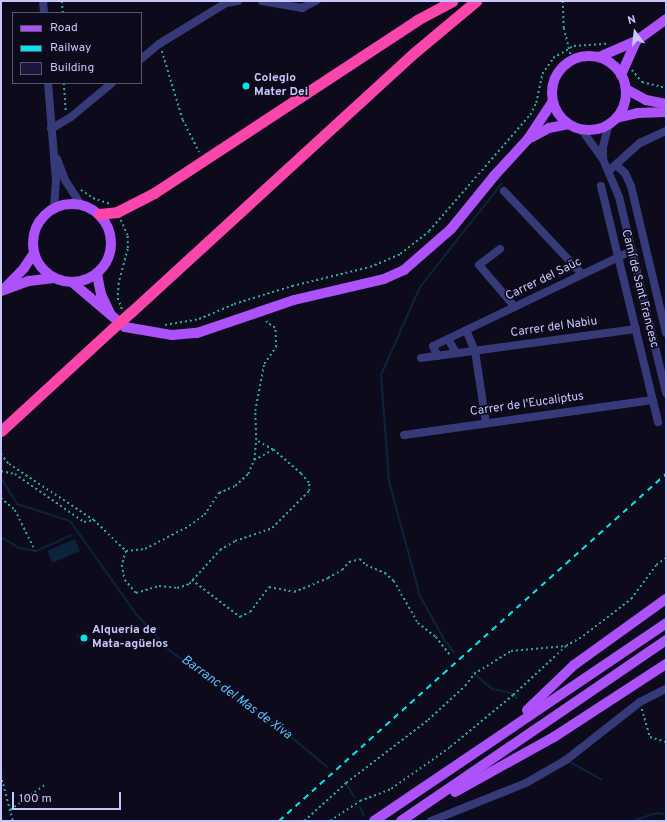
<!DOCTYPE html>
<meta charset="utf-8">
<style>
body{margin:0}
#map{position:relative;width:667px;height:822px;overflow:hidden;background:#0d0b1b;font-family:Overpass,sans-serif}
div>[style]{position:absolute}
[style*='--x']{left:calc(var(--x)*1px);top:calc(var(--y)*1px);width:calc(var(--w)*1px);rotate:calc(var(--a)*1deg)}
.water>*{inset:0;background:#0c233e;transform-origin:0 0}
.stream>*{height:2px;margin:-1px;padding:0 1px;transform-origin:1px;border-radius:1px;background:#0c233e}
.building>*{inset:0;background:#1c183b}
.path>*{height:1.5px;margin-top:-0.75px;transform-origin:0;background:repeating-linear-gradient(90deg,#2fa997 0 2px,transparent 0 5px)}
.minor>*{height:8px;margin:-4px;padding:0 4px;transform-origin:4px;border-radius:4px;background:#373a79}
.major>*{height:10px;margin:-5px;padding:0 5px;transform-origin:5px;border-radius:5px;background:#ad51fa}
.major>.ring{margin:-5px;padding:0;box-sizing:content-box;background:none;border:10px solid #ad51fa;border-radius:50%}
.highway>*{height:11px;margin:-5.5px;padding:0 5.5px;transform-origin:5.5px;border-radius:5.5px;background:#fa45ab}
.rail>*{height:2px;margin-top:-1px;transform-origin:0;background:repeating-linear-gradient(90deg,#06e6ea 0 6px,transparent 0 11px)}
.highway-bridge>*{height:11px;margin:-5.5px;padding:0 5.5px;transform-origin:5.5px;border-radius:5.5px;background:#fa45ab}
.dots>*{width:11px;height:11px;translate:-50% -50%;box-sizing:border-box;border:2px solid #0d0b1b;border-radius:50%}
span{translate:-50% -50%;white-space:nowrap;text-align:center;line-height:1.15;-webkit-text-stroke:3.5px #0d0b1b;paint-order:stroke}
.poi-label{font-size:12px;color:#c8c7fd;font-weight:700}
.left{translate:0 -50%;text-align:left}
.street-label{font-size:12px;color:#c8c7fd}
.water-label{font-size:13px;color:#58bdfa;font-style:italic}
.frame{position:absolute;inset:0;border:2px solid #c8c7fd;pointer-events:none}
.legend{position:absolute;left:12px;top:12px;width:130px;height:72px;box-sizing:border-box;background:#0d0b1b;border:1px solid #585675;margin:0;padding:5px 7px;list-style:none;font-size:12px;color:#c8c7fd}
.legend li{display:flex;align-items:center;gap:8px;height:20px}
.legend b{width:20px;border:1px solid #585675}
.north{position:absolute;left:615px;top:12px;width:40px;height:40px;-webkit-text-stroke:3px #0d0b1b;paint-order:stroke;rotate:345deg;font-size:11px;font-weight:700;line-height:16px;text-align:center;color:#c8c7fd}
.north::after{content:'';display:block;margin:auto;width:14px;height:18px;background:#c8c7fd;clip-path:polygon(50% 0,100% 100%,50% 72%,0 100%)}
.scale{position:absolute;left:12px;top:792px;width:109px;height:18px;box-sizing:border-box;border:2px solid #c8c7fd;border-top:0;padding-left:5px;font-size:12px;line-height:14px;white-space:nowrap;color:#c8c7fd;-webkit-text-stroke:3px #0d0b1b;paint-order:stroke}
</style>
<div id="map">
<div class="water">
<i style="left:75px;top:539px;width:13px;height:30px;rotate:67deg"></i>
</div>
<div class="stream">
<i style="--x:1;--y:478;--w:31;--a:58"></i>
<i style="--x:17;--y:504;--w:56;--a:17.8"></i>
<i style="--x:70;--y:521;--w:114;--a:54.6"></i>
<i style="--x:136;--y:614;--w:50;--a:47.4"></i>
<i style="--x:170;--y:651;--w:130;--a:34.7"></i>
<i style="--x:277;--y:725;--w:65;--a:40"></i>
<i style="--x:1;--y:537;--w:21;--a:31"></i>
<i style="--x:19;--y:548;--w:17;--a:10"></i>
<i style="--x:36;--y:551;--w:39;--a:-24"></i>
<i style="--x:454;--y:652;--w:14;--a:-129"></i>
<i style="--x:445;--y:641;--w:51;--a:-119.1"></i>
<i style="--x:420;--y:596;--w:119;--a:-105.1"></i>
<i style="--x:389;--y:481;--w:106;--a:-94.3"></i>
<i style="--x:381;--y:375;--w:96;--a:-66.1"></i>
<i style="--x:420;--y:287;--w:132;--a:-51.7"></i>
<i style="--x:472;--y:672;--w:26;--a:40"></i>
<i style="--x:492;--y:689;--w:19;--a:12"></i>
<i style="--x:511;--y:693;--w:8;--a:40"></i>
<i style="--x:568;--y:761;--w:38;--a:29"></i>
<i style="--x:344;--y:781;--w:20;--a:57"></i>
<i style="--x:360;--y:807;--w:10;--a:66"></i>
<i style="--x:633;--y:821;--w:24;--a:-19"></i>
<i style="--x:656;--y:813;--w:10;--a:6"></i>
</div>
<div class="building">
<i style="clip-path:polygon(86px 631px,91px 640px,82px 646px,76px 636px)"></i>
</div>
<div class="path">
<i style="--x:62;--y:1;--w:12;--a:85"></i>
<i style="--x:563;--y:1;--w:27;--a:88"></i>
<i style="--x:564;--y:28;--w:33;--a:76"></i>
<i style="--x:162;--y:51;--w:72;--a:73.1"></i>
<i style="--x:183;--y:120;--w:36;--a:63"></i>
<i style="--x:632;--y:70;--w:16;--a:50"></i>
<i style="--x:642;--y:82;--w:25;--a:14"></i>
<i style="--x:64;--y:83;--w:28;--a:86"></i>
<i style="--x:81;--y:190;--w:14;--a:34"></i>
<i style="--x:93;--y:198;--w:18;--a:19"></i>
<i style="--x:121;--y:220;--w:17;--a:66"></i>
<i style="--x:128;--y:236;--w:13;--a:90"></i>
<i style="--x:128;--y:249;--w:35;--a:105"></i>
<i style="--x:119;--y:283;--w:15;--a:94"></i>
<i style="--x:118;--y:298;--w:12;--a:70"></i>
<i style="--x:165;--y:325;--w:35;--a:-10"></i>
<i style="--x:199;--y:319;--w:38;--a:-23"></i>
<i style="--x:234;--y:304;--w:61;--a:-17.2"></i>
<i style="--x:292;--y:286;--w:80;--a:-13.7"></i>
<i style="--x:370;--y:267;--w:33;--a:-23"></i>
<i style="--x:400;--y:254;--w:37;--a:-38"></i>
<i style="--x:429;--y:231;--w:154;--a:-49"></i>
<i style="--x:530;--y:115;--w:13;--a:-63"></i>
<i style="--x:536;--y:103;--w:30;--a:-78"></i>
<i style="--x:542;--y:74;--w:19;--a:-55"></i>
<i style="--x:553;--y:58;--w:24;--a:-30"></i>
<i style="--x:574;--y:46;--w:32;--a:-4"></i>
<i style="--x:1;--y:454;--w:13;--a:51"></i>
<i style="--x:9;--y:464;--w:102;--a:33.4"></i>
<i style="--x:94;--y:520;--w:45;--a:44.1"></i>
<i style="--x:126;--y:551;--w:15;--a:106"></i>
<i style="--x:122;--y:565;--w:15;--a:79"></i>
<i style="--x:125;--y:580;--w:17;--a:50"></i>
<i style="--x:136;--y:593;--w:24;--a:-17"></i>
<i style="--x:159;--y:586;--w:18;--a:6"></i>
<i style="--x:177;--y:588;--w:13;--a:-18"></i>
<i style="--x:189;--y:584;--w:46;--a:-47.6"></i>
<i style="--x:220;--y:550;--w:17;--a:-31"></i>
<i style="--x:235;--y:541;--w:39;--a:-19"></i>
<i style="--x:272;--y:528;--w:52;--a:-45"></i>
<i style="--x:309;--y:491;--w:8;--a:-90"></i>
<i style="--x:309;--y:483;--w:12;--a:-132"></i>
<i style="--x:301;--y:474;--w:37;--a:-139"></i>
<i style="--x:273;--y:450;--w:20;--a:-150"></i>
<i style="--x:256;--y:440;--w:29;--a:-92"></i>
<i style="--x:255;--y:411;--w:48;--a:-79.2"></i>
<i style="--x:264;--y:364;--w:21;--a:-55"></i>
<i style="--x:276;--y:347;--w:19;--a:-93"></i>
<i style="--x:275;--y:328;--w:9;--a:-148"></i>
<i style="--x:267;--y:323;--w:4;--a:-117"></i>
<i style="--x:254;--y:460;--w:21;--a:-28"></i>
<i style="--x:1;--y:471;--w:14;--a:12"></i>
<i style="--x:15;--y:474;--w:84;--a:34.8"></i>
<i style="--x:84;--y:522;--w:10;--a:-11"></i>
<i style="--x:1;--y:498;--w:18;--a:41"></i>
<i style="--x:15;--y:510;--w:45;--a:63.4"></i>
<i style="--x:126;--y:551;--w:19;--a:-6"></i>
<i style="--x:145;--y:549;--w:50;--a:-27.6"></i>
<i style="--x:189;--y:526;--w:19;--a:-36"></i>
<i style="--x:204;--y:515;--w:27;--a:-56"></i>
<i style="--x:219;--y:493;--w:17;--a:-24"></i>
<i style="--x:235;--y:486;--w:18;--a:-43"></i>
<i style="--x:248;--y:474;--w:15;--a:-67"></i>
<i style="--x:254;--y:460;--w:19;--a:-84"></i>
<i style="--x:192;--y:580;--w:61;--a:37.6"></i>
<i style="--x:240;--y:617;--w:11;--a:-27"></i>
<i style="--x:250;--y:612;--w:31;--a:-53"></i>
<i style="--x:269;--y:587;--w:25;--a:11"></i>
<i style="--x:294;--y:592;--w:37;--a:-22"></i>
<i style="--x:328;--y:578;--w:16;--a:-30"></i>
<i style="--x:342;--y:570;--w:11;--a:-49"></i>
<i style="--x:349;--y:562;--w:11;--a:-15"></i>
<i style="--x:360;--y:559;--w:8;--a:45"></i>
<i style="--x:366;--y:565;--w:21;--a:23"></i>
<i style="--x:385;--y:573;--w:12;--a:42"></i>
<i style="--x:394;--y:581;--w:48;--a:60.3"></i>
<i style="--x:418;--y:623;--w:23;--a:38"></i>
<i style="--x:436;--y:637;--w:24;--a:52"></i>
<i style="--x:642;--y:709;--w:29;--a:74"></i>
<i style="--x:650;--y:737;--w:17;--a:17"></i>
<i style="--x:1;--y:775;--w:48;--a:75.4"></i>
<i style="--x:10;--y:810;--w:44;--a:-35.8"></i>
<i style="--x:304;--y:821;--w:57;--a:-42.1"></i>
<i style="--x:346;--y:783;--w:103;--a:-37.5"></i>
<i style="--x:428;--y:720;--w:50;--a:-42.6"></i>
<i style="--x:465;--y:686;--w:15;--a:-53"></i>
<i style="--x:474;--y:674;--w:44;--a:-31.9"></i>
<i style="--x:511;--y:651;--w:55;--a:-5.2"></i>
<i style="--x:330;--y:821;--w:36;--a:-34"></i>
<i style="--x:360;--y:801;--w:33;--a:-21"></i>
<i style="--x:391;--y:789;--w:72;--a:-35.4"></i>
<i style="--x:450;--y:747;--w:82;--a:-39.5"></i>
<i style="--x:513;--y:695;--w:72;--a:-42.8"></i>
<i style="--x:566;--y:646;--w:20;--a:-30"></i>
<i style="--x:583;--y:636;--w:61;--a:-37.6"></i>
<i style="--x:631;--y:599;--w:42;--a:-53.7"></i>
<i style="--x:656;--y:565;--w:12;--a:-35"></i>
</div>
<div class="minor">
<i style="--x:43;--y:1;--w:12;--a:85"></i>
<i style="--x:262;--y:1;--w:41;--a:9.9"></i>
<i style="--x:302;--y:8;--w:16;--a:-27"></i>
<i style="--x:141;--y:59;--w:23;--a:-40"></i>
<i style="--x:159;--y:44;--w:79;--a:-31.5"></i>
<i style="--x:226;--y:3;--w:12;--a:-9"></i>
<i style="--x:48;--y:83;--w:97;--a:85.3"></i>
<i style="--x:56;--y:180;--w:29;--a:94"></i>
<i style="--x:51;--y:129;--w:23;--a:-31"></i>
<i style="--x:71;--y:117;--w:53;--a:-39.7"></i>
<i style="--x:581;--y:129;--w:37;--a:54"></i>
<i style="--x:603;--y:159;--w:41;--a:67.2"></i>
<i style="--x:619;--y:197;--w:202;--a:76.5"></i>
<i style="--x:57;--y:159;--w:22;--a:69"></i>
<i style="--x:65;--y:180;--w:30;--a:57"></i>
<i style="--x:603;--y:159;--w:12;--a:-90"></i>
<i style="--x:603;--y:147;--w:25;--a:-76"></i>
<i style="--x:616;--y:165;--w:12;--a:42"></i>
<i style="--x:625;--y:173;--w:14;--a:65"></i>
<i style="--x:631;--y:186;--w:151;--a:76.6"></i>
<i style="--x:612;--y:168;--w:38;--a:-42"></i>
<i style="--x:640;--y:143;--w:29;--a:-25"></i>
<i style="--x:601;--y:186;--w:243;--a:76.4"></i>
<i style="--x:504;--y:191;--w:114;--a:46.8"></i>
<i style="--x:500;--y:249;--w:26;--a:143"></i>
<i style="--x:479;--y:265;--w:55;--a:49.4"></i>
<i style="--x:466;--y:330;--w:23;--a:67"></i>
<i style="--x:475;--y:351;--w:73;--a:81.3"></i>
<i style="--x:448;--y:339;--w:16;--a:60"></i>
<i style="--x:438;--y:356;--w:11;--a:-117"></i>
<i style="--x:433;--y:346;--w:220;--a:-25.6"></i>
<i style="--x:421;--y:358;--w:217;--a:-7.7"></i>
<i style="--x:404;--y:435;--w:251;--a:-8"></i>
<i style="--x:431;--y:821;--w:102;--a:-21.8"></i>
<i style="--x:526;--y:783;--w:46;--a:-29.9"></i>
<i style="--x:566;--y:760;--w:94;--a:-38.1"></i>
<i style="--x:640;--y:702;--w:29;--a:-27"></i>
</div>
<div class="major">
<i class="ring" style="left:552px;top:56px;width:64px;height:64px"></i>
<i style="--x:599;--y:57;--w:40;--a:-23.4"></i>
<i style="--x:636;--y:41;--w:37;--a:-36"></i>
<i style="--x:621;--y:75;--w:37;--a:-66"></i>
<i style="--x:626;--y:89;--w:23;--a:29"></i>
<i style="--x:646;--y:100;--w:20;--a:11"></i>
<i style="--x:616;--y:118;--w:22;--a:-13"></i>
<i style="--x:637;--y:113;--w:29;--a:-2"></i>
<i style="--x:532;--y:137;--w:19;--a:-28"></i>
<i style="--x:549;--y:128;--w:20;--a:-11"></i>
<i class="ring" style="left:33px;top:204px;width:68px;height:68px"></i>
<i style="--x:97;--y:274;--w:20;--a:79"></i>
<i style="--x:101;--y:294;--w:23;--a:65"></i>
<i style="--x:73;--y:283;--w:68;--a:40.2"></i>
<i style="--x:125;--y:327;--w:48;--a:9.7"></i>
<i style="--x:172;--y:335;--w:25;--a:-5"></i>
<i style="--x:197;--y:333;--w:102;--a:-18.8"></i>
<i style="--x:294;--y:300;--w:92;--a:-13.1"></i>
<i style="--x:384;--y:279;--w:22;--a:-24"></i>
<i style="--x:404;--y:270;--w:62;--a:-41.1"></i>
<i style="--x:451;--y:229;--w:68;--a:-50.9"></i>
<i style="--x:494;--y:176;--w:50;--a:-47.4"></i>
<i style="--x:528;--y:139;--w:45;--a:-56.7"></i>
<i style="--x:4;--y:289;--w:29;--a:-46"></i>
<i style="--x:24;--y:268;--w:18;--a:-56"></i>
<i style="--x:1;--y:291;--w:30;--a:-20"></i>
<i style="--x:29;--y:281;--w:25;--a:-7"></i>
<i style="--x:527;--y:710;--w:65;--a:-43.8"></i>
<i style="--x:574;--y:665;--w:113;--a:-35.7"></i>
<i style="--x:455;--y:792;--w:113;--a:-29.1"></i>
<i style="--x:554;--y:737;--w:134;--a:-33.1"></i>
<i style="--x:374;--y:821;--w:353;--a:-34.1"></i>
<i style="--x:401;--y:821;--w:321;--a:-34.3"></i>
</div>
<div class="highway">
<i style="--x:99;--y:214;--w:18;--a:-6"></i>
<i style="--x:117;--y:212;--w:42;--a:-27.2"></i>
<i style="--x:154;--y:193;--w:315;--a:-33.3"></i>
<i style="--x:417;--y:20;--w:40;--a:-28"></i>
<i style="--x:130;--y:313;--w:386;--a:-42.5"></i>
<i style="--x:415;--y:52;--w:80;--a:-39.9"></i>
<i style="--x:1;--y:431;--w:151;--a:-42.6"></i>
</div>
<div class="rail">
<i style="--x:279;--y:821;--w:520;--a:-41.88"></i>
</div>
<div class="highway-bridge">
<i style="--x:112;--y:329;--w:24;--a:-42"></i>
</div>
<div class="dots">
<i style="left:246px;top:86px;background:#06e6ea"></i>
<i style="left:84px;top:638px;background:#06e6ea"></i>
</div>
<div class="poi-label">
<span class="left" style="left:254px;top:86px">Colegio<br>Mater Dei</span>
<span class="left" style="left:92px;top:638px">Alqueria de<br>Mata-agüelos</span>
</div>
<div class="street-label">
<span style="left:544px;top:280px;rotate:-26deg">Carrer del Saüc</span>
<span style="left:639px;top:289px;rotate:76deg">Camí de Sant Francesc</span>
<span style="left:554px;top:328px;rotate:-8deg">Carrer del Nabiu</span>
<span style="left:527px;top:405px;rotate:-8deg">Carrer de l'Eucaliptus</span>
</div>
<div class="water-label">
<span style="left:236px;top:698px;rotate:36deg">Barranc del Mas de Xiva</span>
</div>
<div class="frame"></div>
<ul class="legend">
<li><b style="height:5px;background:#ad51fa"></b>Road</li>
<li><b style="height:5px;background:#06e6ea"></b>Railway</li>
<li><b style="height:11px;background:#1c183b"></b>Building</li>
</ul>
<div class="north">N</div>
<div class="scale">100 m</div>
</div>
